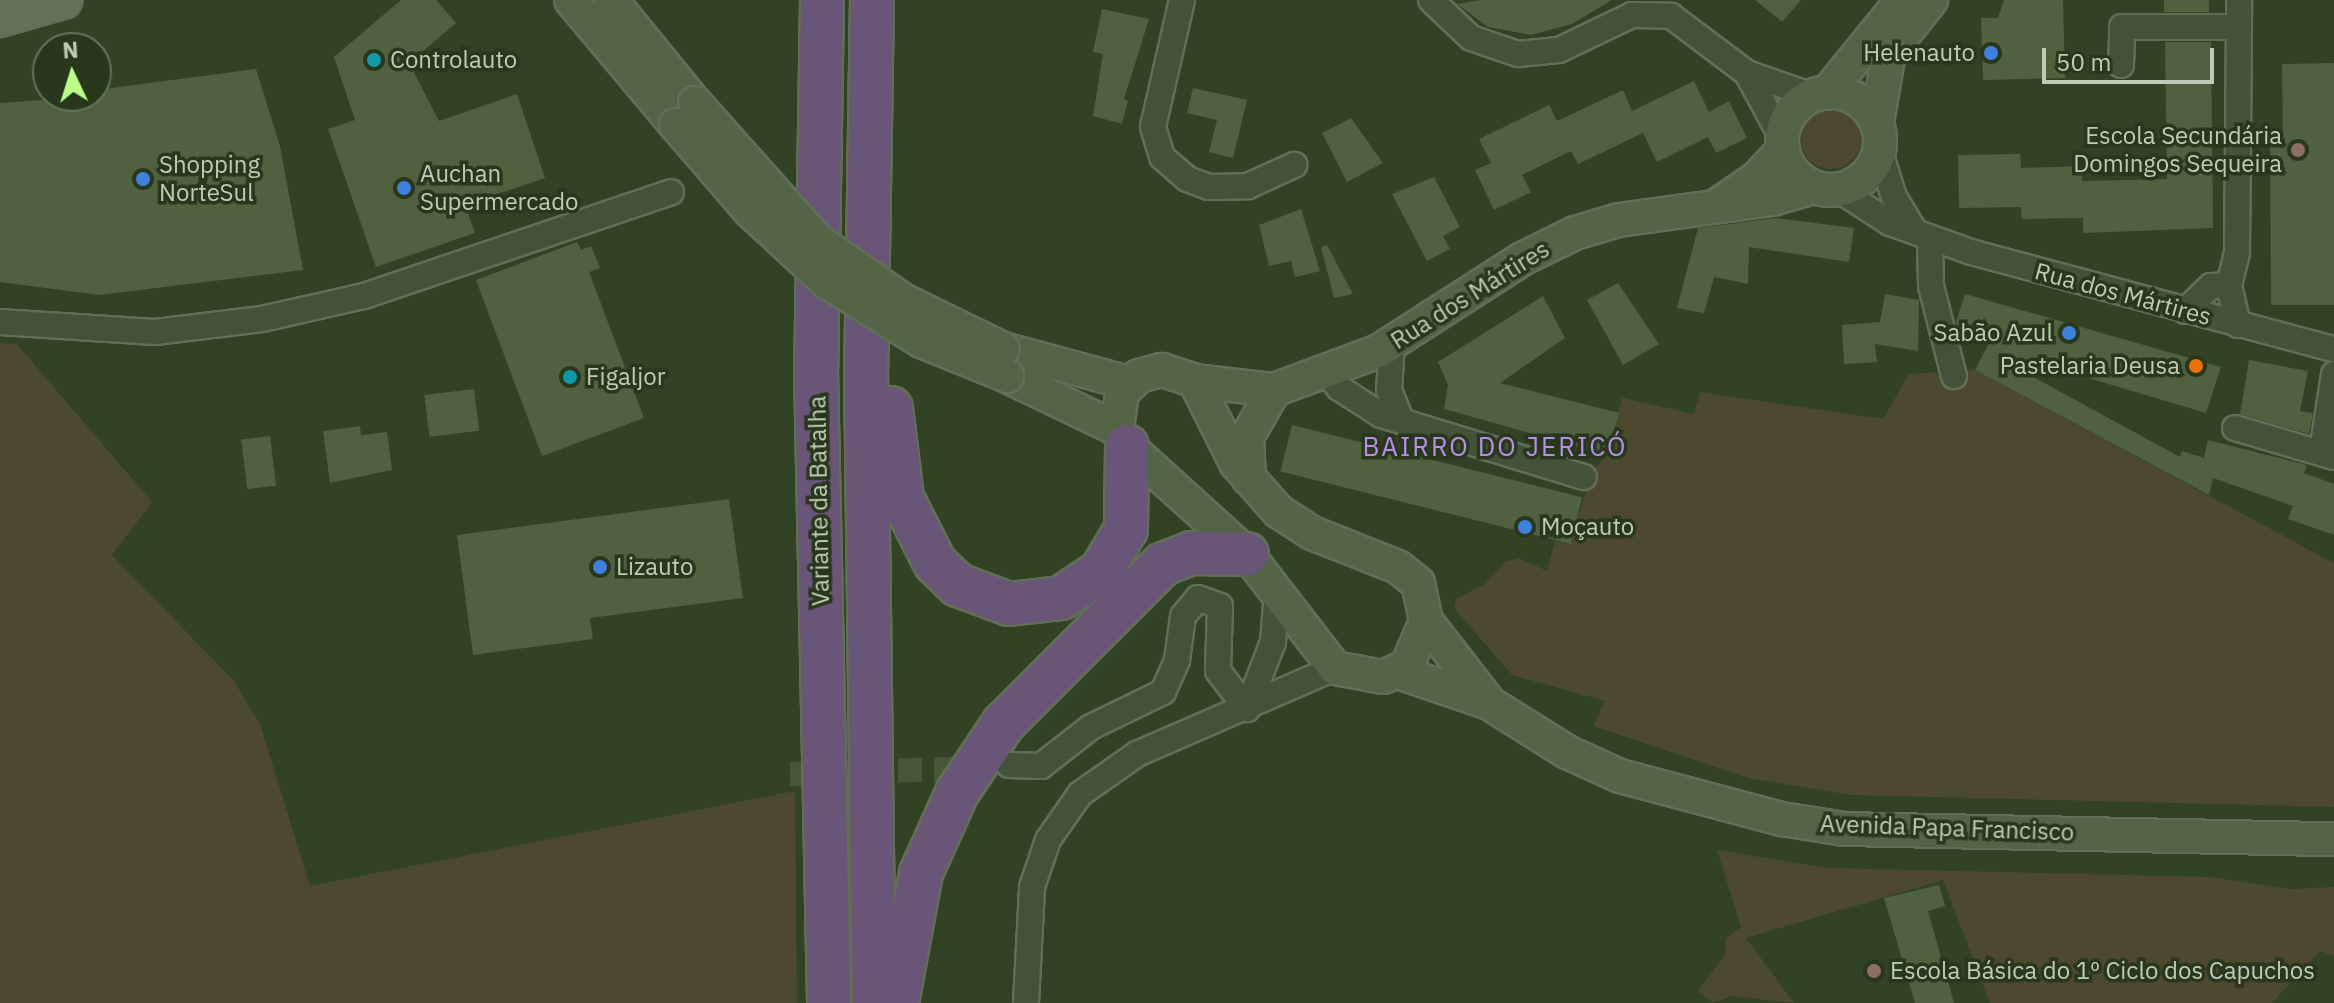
<!DOCTYPE html>
<meta charset="utf-8">
<style>
body{margin:0}
#map{position:relative;width:2334px;height:1003px;overflow:hidden;background:#324224;font-family:"IBM Plex Sans",sans-serif}
div>[style]{position:absolute}
[style*='--x']{left:calc(var(--x)*1px);top:calc(var(--y)*1px);width:calc(var(--w)*1px);rotate:calc(var(--a)*1deg)}
.green>*{inset:0;background:#4c492e}
.round{border-radius:50%}
.building>*{inset:0;background:#506140;transform-origin:0 0}
.street-tunnel>*{height:24px;margin-top:-12px;transform-origin:0;background:repeating-linear-gradient(90deg,#47573a 0 24px,transparent 0 36px)}
.roads{filter:drop-shadow(2px 0 #626f56) drop-shadow(-2px 0 #626f56) drop-shadow(0 2px #626f56) drop-shadow(0 -2px #626f56)}
.street>*{height:24px;margin:-12px;padding:0 12px;transform-origin:12px;border-radius:12px;background:#445239}
.secondary>*{height:32px;margin:-16px;padding:0 16px;transform-origin:16px;border-radius:16px;background:#536546}
.secondary>.ring{margin:-16px;padding:0;box-sizing:content-box;background:none;border:32px solid #536546;border-radius:50%}
.primary>*{height:36px;margin:-18px;padding:0 18px;transform-origin:18px;border-radius:18px;background:#637257}
.highway>*{height:42px;margin:-21px;padding:0 21px;transform-origin:21px;border-radius:21px;background:#695578}
.bridges{filter:drop-shadow(2px 0 #626f56) drop-shadow(-2px 0 #626f56) drop-shadow(0 2px #626f56) drop-shadow(0 -2px #626f56)}
.secondary-bridge>*{height:32px;margin:-16px;padding:0 16px;transform-origin:16px;border-radius:16px;background:#536546}
.dots>*{width:22px;height:22px;translate:-50% -50%;box-sizing:border-box;border:4px solid #29371d;border-radius:50%}
span{translate:-50% -50%;white-space:nowrap;text-align:center;line-height:1.15;-webkit-text-stroke:7px #29371d;paint-order:stroke}
.poi-label{font-size:24px;color:#bfccb5}
.right{translate:-100% -50%;text-align:right}
.left{translate:0 -50%;text-align:left}
.street-label{font-size:24px;color:#bfccb5}
.neighbourhood-label{font-size:26px;color:#b290e6;letter-spacing:2px}
.north{position:absolute;left:32px;top:32px;width:80px;height:80px;box-sizing:border-box;background:#29371d;border:2px solid #65735a;border-radius:50%;rotate:356deg;font-size:22px;font-weight:700;line-height:32px;text-align:center;color:#bfccb5}
.north::after{content:'';display:block;margin:auto;width:28px;height:36px;background:#bbfe88;clip-path:polygon(50% 0,100% 100%,50% 72%,0 100%)}
.scale{position:absolute;left:2042px;top:48px;width:172px;height:36px;box-sizing:border-box;border:4px solid #bfccb5;border-top:0;padding-left:10px;font-size:24px;line-height:28px;white-space:nowrap;color:#bfccb5;-webkit-text-stroke:6px #29371d;paint-order:stroke}
</style>
<div id="map">
<div class="green">
<i class="round" style="left:1801px;top:109px;width:60px;height:60px"></i>
<i style="clip-path:polygon(0 343px,17px 344px,152px 502px,112px 555px,234px 681px,260px 724px,310px 886px,795px 791px,797px 1003px,0 1003px)"></i>
<i style="clip-path:polygon(1975px 370px,2334px 563px,2334px 807px,1851px 795px,1748px 778px,1593px 726px,1605px 701px,1512px 675px,1454px 608px,1456px 599px,1485px 584px,1505px 562px,1518px 558px,1547px 571px,1555px 541px,1569px 544px,1593px 470px,1608px 455px,1622px 398px,1694px 414px,1700px 392px,1883px 419px,1909px 374px)"></i>
<i style="clip-path:polygon(1717px 850px,1827px 868px,2211px 877px,2290px 889px,2334px 887px,2334px 956px,2320px 951px,2272px 1003px,1990px 1003px,1943px 880px,1746px 938px,1794px 1003px,1732px 996px,1713px 1003px,1698px 991px,1725px 955px,1726px 938px,1741px 927px)"></i>
</div>
<div class="building">
<i style="clip-path:polygon(401px 0,436px 0,456px 23px,409px 63px,439px 121px,517px 94px,545px 178px,465px 205px,475px 233px,376px 267px,328px 129px,355px 120px,334px 57px)"></i>
<i style="clip-path:polygon(1481px 0,1612px 0,1572px 24px,1531px 35px,1488px 27px,1457px 4px)"></i>
<i style="clip-path:polygon(1755px 0,1801px 0,1782px 22px)"></i>
<i style="clip-path:polygon(2004px 0,2063px 0,2065px 78px,1983px 80px,1981px 18px,1998px 18px)"></i>
<i style="left:2164px;top:0;width:45px;height:12px"></i>
<i style="clip-path:polygon(1102px 9px,1149px 19px,1124px 99px,1128px 101px,1122px 124px,1093px 116px,1103px 54px,1093px 52px)"></i>
<i style="clip-path:polygon(2165px 42px,2211px 42px,2213px 228px,2083px 233px,2083px 218px,2022px 219px,2021px 207px,1959px 208px,1958px 155px,2020px 154px,2021px 168px,2082px 166px,2082px 181px,2167px 179px)"></i>
<i style="clip-path:polygon(2334px 63px,2334px 305px,2271px 305px,2270px 145px,2283px 145px,2282px 64px)"></i>
<i style="clip-path:polygon(256px 69px,280px 146px,303px 270px,99px 295px,0 282px,0 103px,96px 96px,96px 90px)"></i>
<i style="clip-path:polygon(1694px 81px,1709px 112px,1729px 101px,1747px 138px,1716px 153px,1708px 137px,1657px 162px,1643px 133px,1578px 164px,1571px 151px,1522px 175px,1531px 192px,1494px 210px,1475px 170px,1491px 163px,1479px 139px,1549px 105px,1557px 121px,1623px 90px,1632px 111px)"></i>
<i style="clip-path:polygon(1193px 88px,1247px 100px,1233px 158px,1209px 152px,1217px 120px,1187px 113px)"></i>
<i style="clip-path:polygon(1351px 118px,1383px 163px,1347px 182px,1322px 133px)"></i>
<i style="clip-path:polygon(1434px 177px,1460px 227px,1443px 236px,1450px 249px,1427px 261px,1392px 194px)"></i>
<i style="clip-path:polygon(1301px 209px,1320px 271px,1295px 277px,1291px 261px,1269px 266px,1259px 225px)"></i>
<i style="clip-path:polygon(1776px 218px,1854px 228px,1849px 262px,1749px 247px,1748px 284px,1714px 277px,1704px 313px,1677px 308px,1698px 228px)"></i>
<i style="clip-path:polygon(577px 242px,581px 250px,591px 246px,600px 268px,589px 272px,644px 418px,542px 456px,476px 280px)"></i>
<i style="clip-path:polygon(1327px 245px,1353px 294px,1334px 298px,1321px 247px)"></i>
<i style="clip-path:polygon(1618px 283px,1659px 344px,1623px 365px,1587px 300px)"></i>
<i style="clip-path:polygon(1885px 294px,1919px 300px,1918px 351px,1875px 344px,1877px 362px,1844px 364px,1842px 325px,1880px 322px)"></i>
<i style="clip-path:polygon(1965px 294px,2221px 367px,2206px 413px,2021px 358px,2017px 368px,2180px 457px,2182px 451px,2204px 458px,2208px 440px,2307px 465px,2304px 473px,2334px 484px,2334px 535px,2288px 519px,2293px 506px,2213px 478px,2209px 495px,1975px 370px,1988px 345px,1959px 336px,1956px 322px)"></i>
<i style="clip-path:polygon(1543px 296px,1565px 338px,1500px 383px,1619px 413px,1608px 455px,1444px 409px,1448px 385px,1438px 362px)"></i>
<i style="clip-path:polygon(2249px 360px,2308px 371px,2300px 411px,2313px 413px,2309px 434px,2240px 414px)"></i>
<i style="left:474px;top:389px;width:42px;height:50px;rotate:83deg"></i>
<i style="left:1292px;top:425px;width:299px;height:48px;rotate:14deg"></i>
<i style="clip-path:polygon(360px 426px,361px 435px,387px 432px,392px 470px,330px 483px,323px 431px)"></i>
<i style="left:270px;top:436px;width:50px;height:29px;rotate:83deg"></i>
<i style="clip-path:polygon(729px 499px,743px 598px,590px 618px,593px 639px,473px 655px,457px 535px)"></i>
<i style="clip-path:polygon(1939px 885px,1945px 906px,1928px 911px,1954px 1003px,1915px 1003px,1884px 898px)"></i>
</div>
<div class="street-tunnel">
<i style="--x:790;--y:774;--w:188;--a:-1.8"></i>
</div>
<div class="roads">
<div class="street">
<i style="--x:1182;--y:0;--w:130;--a:102.9"></i>
<i style="--x:1153;--y:127;--w:31;--a:73"></i>
<i style="--x:1162;--y:157;--w:33;--a:41"></i>
<i style="--x:1187;--y:179;--w:23;--a:20"></i>
<i style="--x:1209;--y:187;--w:39;--a:-1"></i>
<i style="--x:1248;--y:186;--w:51;--a:-24.5"></i>
<i style="--x:1431;--y:0;--w:55;--a:43.5"></i>
<i style="--x:1471;--y:38;--w:50;--a:18.8"></i>
<i style="--x:1518;--y:54;--w:41;--a:-5.6"></i>
<i style="--x:1559;--y:50;--w:81;--a:-25.6"></i>
<i style="--x:1632;--y:15;--w:39;--a:1"></i>
<i style="--x:1671;--y:16;--w:95;--a:36.9"></i>
<i style="--x:1747;--y:73;--w:70;--a:19.2"></i>
<i style="--x:2121;--y:65;--w:38;--a:-88"></i>
<i style="--x:2122;--y:27;--w:117;--a:0"></i>
<i style="--x:1747;--y:73;--w:74;--a:61.7"></i>
<i style="--x:1880;--y:152;--w:47;--a:72.7"></i>
<i style="--x:1894;--y:197;--w:39;--a:59"></i>
<i style="--x:1839;--y:190;--w:61;--a:32.9"></i>
<i style="--x:1890;--y:223;--w:86;--a:19.7"></i>
<i style="--x:1971;--y:252;--w:376;--a:15"></i>
<i style="--x:1930;--y:238;--w:48;--a:88.8"></i>
<i style="--x:1931;--y:286;--w:93;--a:75.7"></i>
<i style="--x:2229;--y:285;--w:34;--a:-76"></i>
<i style="--x:2237;--y:252;--w:252;--a:-89.5"></i>
<i style="--x:2185;--y:311;--w:36;--a:-44"></i>
<i style="--x:2211;--y:286;--w:18;--a:-3"></i>
<i style="--x:2229;--y:285;--w:41;--a:77.3"></i>
<i style="--x:0;--y:322;--w:155;--a:3.7"></i>
<i style="--x:155;--y:332;--w:108;--a:-6.9"></i>
<i style="--x:262;--y:319;--w:105;--a:-12.7"></i>
<i style="--x:364;--y:296;--w:324;--a:-18.7"></i>
<i style="--x:1392;--y:344;--w:46;--a:93.7"></i>
<i style="--x:1389;--y:390;--w:32;--a:68"></i>
<i style="--x:1327;--y:372;--w:20;--a:53"></i>
<i style="--x:1339;--y:388;--w:50;--a:32.7"></i>
<i style="--x:1381;--y:415;--w:212;--a:17"></i>
<i style="--x:2235;--y:428;--w:103;--a:16.3"></i>
<i style="--x:2322;--y:451;--w:78;--a:-81.1"></i>
<i style="--x:1247;--y:709;--w:72;--a:-68.8"></i>
<i style="--x:1273;--y:642;--w:50;--a:-85.4"></i>
<i style="--x:1009;--y:765;--w:32;--a:2"></i>
<i style="--x:1041;--y:766;--w:63;--a:-38"></i>
<i style="--x:1091;--y:727;--w:80;--a:-25.9"></i>
<i style="--x:1163;--y:692;--w:35;--a:-66"></i>
<i style="--x:1177;--y:660;--w:44;--a:-82.2"></i>
<i style="--x:1183;--y:616;--w:23;--a:-50"></i>
<i style="--x:1198;--y:598;--w:23;--a:20"></i>
<i style="--x:1220;--y:606;--w:65;--a:91.8"></i>
<i style="--x:1218;--y:671;--w:48;--a:52.7"></i>
<i style="--x:1026;--y:1003;--w:116;--a:-87"></i>
<i style="--x:1032;--y:887;--w:50;--a:-71.2"></i>
<i style="--x:1048;--y:840;--w:56;--a:-55.2"></i>
<i style="--x:1080;--y:794;--w:70;--a:-35.1"></i>
<i style="--x:1137;--y:754;--w:216;--a:-23.5"></i>
</div>
<div class="secondary">
<i style="--x:571;--y:0;--w:163;--a:50"></i>
<i style="--x:611;--y:0;--w:133;--a:50.8"></i>
<i class="ring" style="left:1782px;top:92px;width:66px;height:66px"></i>
<i style="--x:1827;--y:93;--w:117;--a:-50.9"></i>
<i style="--x:1877;--y:123;--w:71;--a:-80.3"></i>
<i style="--x:1889;--y:53;--w:68;--a:-51.6"></i>
<i style="--x:1719;--y:204;--w:46;--a:-34.4"></i>
<i style="--x:1757;--y:178;--w:38;--a:-47"></i>
<i style="--x:1003;--y:349;--w:131;--a:15.1"></i>
<i style="--x:1162;--y:370;--w:35;--a:18"></i>
<i style="--x:1195;--y:381;--w:92;--a:63.4"></i>
<i style="--x:1236;--y:463;--w:64;--a:48.8"></i>
<i style="--x:1278;--y:511;--w:40;--a:32.9"></i>
<i style="--x:1312;--y:533;--w:92;--a:21.6"></i>
<i style="--x:1398;--y:567;--w:26;--a:39"></i>
<i style="--x:1418;--y:583;--w:39;--a:78"></i>
<i style="--x:1426;--y:621;--w:49;--a:112.9"></i>
<i style="--x:1407;--y:666;--w:26;--a:155"></i>
<i style="--x:1383;--y:677;--w:49;--a:-169.4"></i>
<i style="--x:1335;--y:668;--w:144;--a:-127.7"></i>
<i style="--x:1247;--y:554;--w:166;--a:-137.9"></i>
<i style="--x:1124;--y:443;--w:16;--a:-117"></i>
<i style="--x:1117;--y:429;--w:37;--a:-82"></i>
<i style="--x:1122;--y:392;--w:23;--a:-43"></i>
<i style="--x:1139;--y:376;--w:24;--a:-15"></i>
<i style="--x:1007;--y:376;--w:122;--a:25.7"></i>
<i style="--x:1195;--y:381;--w:80;--a:6.5"></i>
<i style="--x:1274;--y:390;--w:112;--a:-20.4"></i>
<i style="--x:1379;--y:351;--w:172;--a:-32.7"></i>
<i style="--x:1524;--y:258;--w:57;--a:-26.1"></i>
<i style="--x:1575;--y:233;--w:46;--a:-16.5"></i>
<i style="--x:1619;--y:220;--w:155;--a:-7.8"></i>
<i style="--x:1773;--y:199;--w:43;--a:-16.3"></i>
<i style="--x:1249;--y:479;--w:42;--a:-92.7"></i>
<i style="--x:1247;--y:437;--w:54;--a:-60.1"></i>
<i style="--x:1426;--y:621;--w:100;--a:52.3"></i>
<i style="--x:1398;--y:672;--w:96;--a:18.8"></i>
<i style="--x:1489;--y:703;--w:92;--a:32.1"></i>
<i style="--x:1567;--y:752;--w:58;--a:24.4"></i>
<i style="--x:1620;--y:776;--w:168;--a:14.9"></i>
<i style="--x:1782;--y:819;--w:63;--a:9.2"></i>
<i style="--x:1844;--y:829;--w:490;--a:1.2"></i>
</div>
<div class="primary">
<i style="--x:0;--y:18;--w:66;--a:-15.9"></i>
</div>
<div class="highway">
<i style="--x:822;--y:0;--w:370;--a:90.9"></i>
<i style="--x:816;--y:370;--w:633;--a:88.82"></i>
<i style="--x:872;--y:0;--w:368;--a:90.9"></i>
<i style="--x:866;--y:368;--w:635;--a:89.28"></i>
<i style="--x:891;--y:408;--w:91;--a:83"></i>
<i style="--x:902;--y:498;--w:73;--a:63.1"></i>
<i style="--x:935;--y:563;--w:32;--a:44"></i>
<i style="--x:958;--y:585;--w:54;--a:20.4"></i>
<i style="--x:1009;--y:604;--w:52;--a:-6.6"></i>
<i style="--x:1061;--y:598;--w:48;--a:-34"></i>
<i style="--x:1101;--y:571;--w:49;--a:-59.2"></i>
<i style="--x:1126;--y:529;--w:83;--a:-89.3"></i>
<i style="--x:897;--y:1003;--w:132;--a:-79.5"></i>
<i style="--x:921;--y:873;--w:88;--a:-65.8"></i>
<i style="--x:957;--y:793;--w:83;--a:-56.3"></i>
<i style="--x:1003;--y:724;--w:226;--a:-45"></i>
<i style="--x:1163;--y:564;--w:30;--a:-21"></i>
<i style="--x:1191;--y:553;--w:56;--a:1"></i>
</div>
</div>
<div class="bridges">
<div class="secondary-bridge">
<i style="--x:695;--y:103;--w:185;--a:48.3"></i>
<i style="--x:818;--y:241;--w:103;--a:34.8"></i>
<i style="--x:903;--y:300;--w:111;--a:26.1"></i>
<i style="--x:676;--y:125;--w:113;--a:49.3"></i>
<i style="--x:750;--y:211;--w:105;--a:42.7"></i>
<i style="--x:827;--y:282;--w:111;--a:32.1"></i>
<i style="--x:921;--y:341;--w:93;--a:22.1"></i>
</div>
</div>
<div class="dots">
<i style="left:1991px;top:53px;background:#3f7fe0"></i>
<i style="left:374px;top:60px;background:#0f9aa8"></i>
<i style="left:2298px;top:150px;background:#8d6e63"></i>
<i style="left:143px;top:179px;background:#3f7fe0"></i>
<i style="left:404px;top:188px;background:#3f7fe0"></i>
<i style="left:2069px;top:333px;background:#3f7fe0"></i>
<i style="left:2196px;top:366px;background:#e8710a"></i>
<i style="left:570px;top:377px;background:#0f9aa8"></i>
<i style="left:1525px;top:527px;background:#3f7fe0"></i>
<i style="left:600px;top:567px;background:#3f7fe0"></i>
<i style="left:1874px;top:971px;background:#8d6e63"></i>
</div>
<div class="poi-label">
<span class="right" style="left:1975px;top:53px">Helenauto</span>
<span class="left" style="left:390px;top:60px">Controlauto</span>
<span class="right" style="left:2282px;top:150px">Escola Secundária<br>Domingos Sequeira</span>
<span class="left" style="left:159px;top:179px">Shopping<br>NorteSul</span>
<span class="left" style="left:420px;top:188px">Auchan<br>Supermercado</span>
<span class="right" style="left:2053px;top:333px">Sabão Azul</span>
<span class="right" style="left:2180px;top:366px">Pastelaria Deusa</span>
<span class="left" style="left:586px;top:377px">Figaljor</span>
<span class="left" style="left:1541px;top:527px">Moçauto</span>
<span class="left" style="left:616px;top:567px">Lizauto</span>
<span class="left" style="left:1890px;top:971px">Escola Básica do 1º Ciclo dos Capuchos</span>
</div>
<div class="street-label">
<span style="left:2123px;top:294px;rotate:15deg">Rua dos Mártires</span>
<span style="left:1470px;top:295px;rotate:-32deg">Rua dos Mártires</span>
<span style="left:819px;top:501px;rotate:-91deg">Variante da Batalha</span>
<span style="left:1947px;top:828px;rotate:2deg">Avenida Papa Francisco</span>
</div>
<div class="neighbourhood-label">
<span style="left:1495px;top:447px">BAIRRO DO JERICÓ</span>
</div>
<div class="north">N</div>
<div class="scale">50 m</div>
</div>
